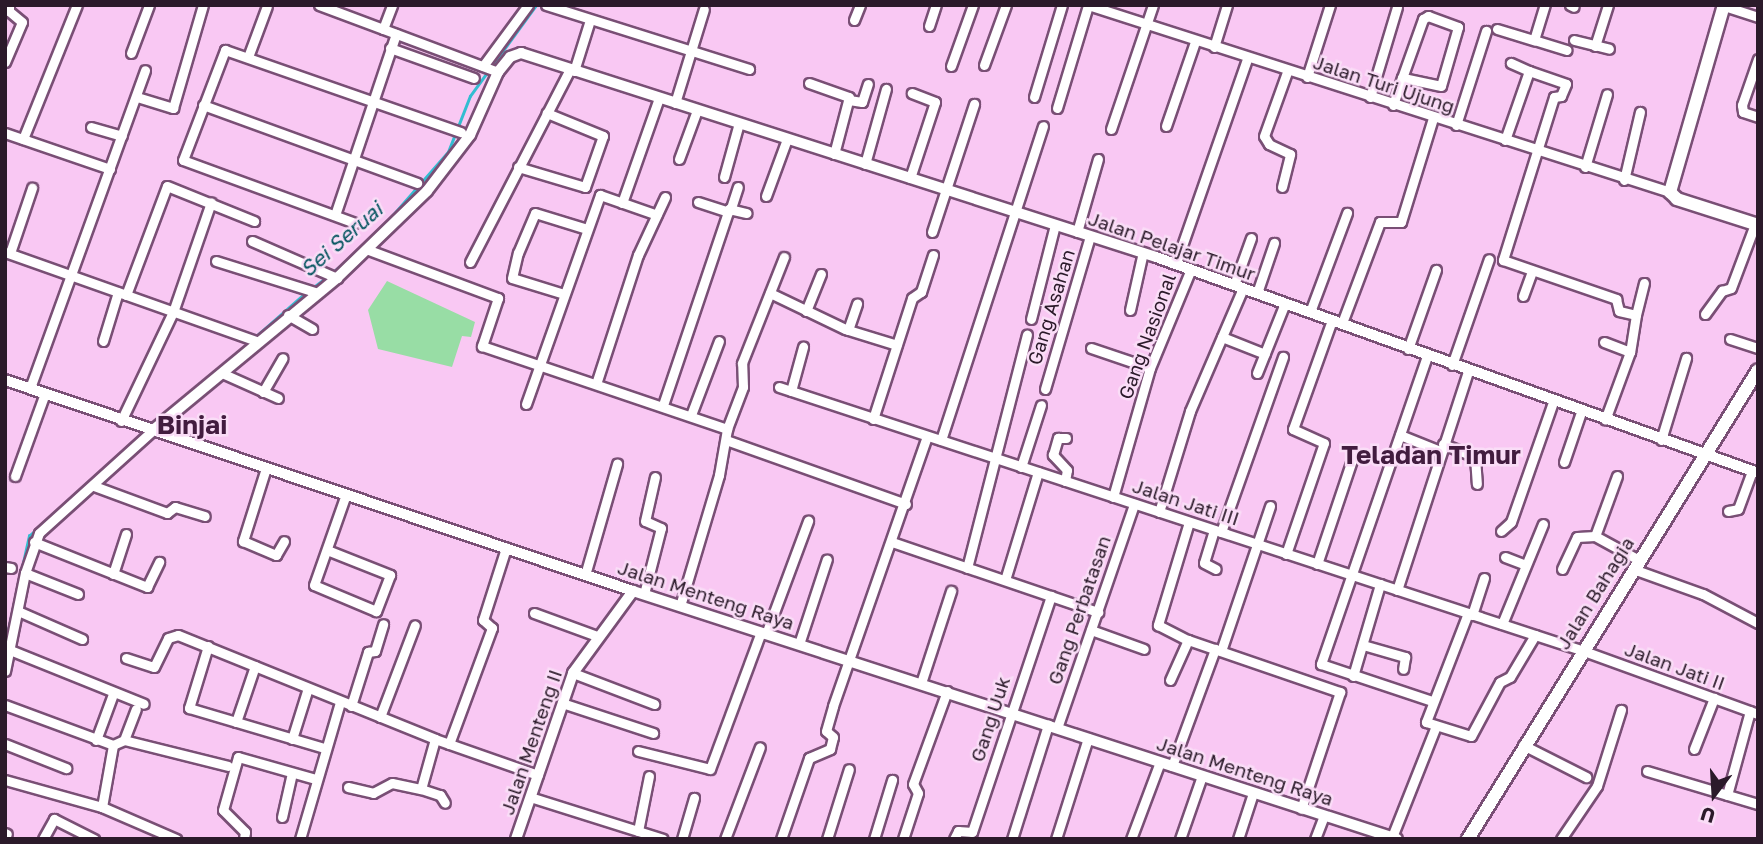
<!DOCTYPE html>
<style>
body{margin:0}
#map{position:relative;width:1763px;height:844px;overflow:hidden;background:#f9c8f3;font-family:"Golos Text",sans-serif}
div>[style]{position:absolute}
[style*='--x']{left:calc(var(--x)*1px);top:calc(var(--y)*1px);width:calc(var(--w)*1px);rotate:calc(var(--a)*1deg)}
.green>*{inset:0;background:#98dda5}
.stream>*{height:2.5px;margin:-1.25px;padding:0 1.25px;transform-origin:1.25px;border-radius:1.25px;background:#33bdd1}
.roads{filter:drop-shadow(2px 0 #794f75) drop-shadow(-2px 0 #794f75) drop-shadow(0 2px #794f75) drop-shadow(0 -2px #794f75)}
.minor>*{height:9px;margin:-4.5px;padding:0 4.5px;transform-origin:4.5px;border-radius:4.5px;background:#fff}
.tertiary>*{height:10px;margin:-5px;padding:0 5px;transform-origin:5px;border-radius:5px;background:#fff}
.secondary>*{height:12px;margin:-6px;padding:0 6px;transform-origin:6px;border-radius:6px;background:#fff}
span{translate:-50% -50%;white-space:nowrap;text-align:center;line-height:1.15;-webkit-text-stroke:5px #faddf7;paint-order:stroke}
.street-label{font-size:19px;color:#2b1a2a}
.water-label{font-size:21px;color:#055560;font-style:italic}
.district-label{font-size:26px;color:#421c3f;font-weight:700}
.frame{position:absolute;inset:0;border:7px solid #2b1a2a;pointer-events:none}
.north{position:absolute;left:1679px;top:760px;width:70px;height:70px;-webkit-text-stroke:5px #faddf7;paint-order:stroke;rotate:197deg;font-size:19px;font-weight:700;line-height:28px;text-align:center;color:#2b1a2a}
.north::after{content:'';display:block;margin:auto;width:24px;height:32px;background:#2b1a2a;clip-path:polygon(50% 0,100% 100%,50% 72%,0 100%)}
</style>
<div id="map">
<div class="green">
<i style="clip-path:polygon(387px 281px,475px 322px,471px 337px,462px 336px,452px 367px,378px 349px,368px 310px)"></i>
</div>
<div class="stream">
<i style="--x:384;--y:225;--w:97;--a:-48.8"></i>
<i style="--x:448;--y:152;--w:60;--a:-68.6"></i>
<i style="--x:470;--y:96;--w:112;--a:-54"></i>
<i style="--x:333;--y:272;--w:25;--a:-40"></i>
<i style="--x:311;--y:289;--w:21;--a:-37"></i>
<i style="--x:205;--y:381;--w:133;--a:-41.3"></i>
<i style="--x:5;--y:644;--w:111;--a:-77.5"></i>
<i style="--x:29;--y:536;--w:52;--a:-41.9"></i>
</div>
<div class="roads">
<div class="minor">
<i style="--x:319;--y:5;--w:191;--a:20.5"></i>
<i style="--x:546;--y:5;--w:213;--a:17.5"></i>
<i style="--x:1088;--y:5;--w:611;--a:17.81"></i>
<i style="--x:1570;--y:5;--w:4;--a:27"></i>
<i style="--x:1721;--y:5;--w:39;--a:18"></i>
<i style="--x:854;--y:20;--w:16;--a:-68"></i>
<i style="--x:929;--y:26;--w:22;--a:-72"></i>
<i style="--x:383;--y:29;--w:26;--a:-69"></i>
<i style="--x:1497;--y:29;--w:39;--a:17"></i>
<i style="--x:1534;--y:40;--w:37;--a:-73"></i>
<i style="--x:1534;--y:40;--w:34;--a:17"></i>
<i style="--x:1574;--y:40;--w:36;--a:14"></i>
<i style="--x:1595;--y:46;--w:43;--a:-72.4"></i>
<i style="--x:1214;--y:47;--w:44;--a:-72.8"></i>
<i style="--x:390;--y:48;--w:89;--a:19.7"></i>
<i style="--x:131;--y:53;--w:51;--a:-69.4"></i>
<i style="--x:248;--y:57;--w:54;--a:-69.6"></i>
<i style="--x:1758;--y:59;--w:49;--a:109.2"></i>
<i style="--x:1742;--y:105;--w:7;--a:82"></i>
<i style="--x:1743;--y:112;--w:16;--a:18"></i>
<i style="--x:5;--y:62;--w:43;--a:-67"></i>
<i style="--x:22;--y:22;--w:17;--a:-140"></i>
<i style="--x:9;--y:11;--w:6;--a:-90"></i>
<i style="--x:984;--y:65;--w:64;--a:-69.9"></i>
<i style="--x:483;--y:66;--w:76;--a:-53.6"></i>
<i style="--x:951;--y:66;--w:65;--a:-70.2"></i>
<i style="--x:574;--y:71;--w:53;--a:-72.6"></i>
<i style="--x:1529;--y:71;--w:39;--a:19"></i>
<i style="--x:1566;--y:84;--w:13;--a:113"></i>
<i style="--x:1561;--y:96;--w:7;--a:172"></i>
<i style="--x:1554;--y:97;--w:171;--a:107.4"></i>
<i style="--x:1503;--y:260;--w:120;--a:19"></i>
<i style="--x:1616;--y:299;--w:12;--a:76"></i>
<i style="--x:1619;--y:311;--w:17;--a:13"></i>
<i style="--x:1636;--y:315;--w:37;--a:99"></i>
<i style="--x:1630;--y:352;--w:72;--a:110.2"></i>
<i style="--x:1307;--y:77;--w:76;--a:-72.3"></i>
<i style="--x:809;--y:83;--w:42;--a:19.3"></i>
<i style="--x:849;--y:97;--w:59;--a:104.7"></i>
<i style="--x:137;--y:97;--w:38;--a:17"></i>
<i style="--x:173;--y:108;--w:107;--a:-73.8"></i>
<i style="--x:1034;--y:97;--w:96;--a:-73.1"></i>
<i style="--x:1370;--y:97;--w:94;--a:-73.3"></i>
<i style="--x:849;--y:100;--w:13;--a:9"></i>
<i style="--x:862;--y:102;--w:19;--a:-72"></i>
<i style="--x:675;--y:103;--w:98;--a:-72.9"></i>
<i style="--x:203;--y:105;--w:228;--a:20"></i>
<i style="--x:1393;--y:105;--w:28;--a:-72"></i>
<i style="--x:1402;--y:78;--w:63;--a:-70.4"></i>
<i style="--x:1423;--y:19;--w:6;--a:-31"></i>
<i style="--x:1428;--y:16;--w:32;--a:20"></i>
<i style="--x:1458;--y:27;--w:61;--a:106.1"></i>
<i style="--x:1441;--y:86;--w:40;--a:-168"></i>
<i style="--x:1057;--y:108;--w:108;--a:-73.2"></i>
<i style="--x:1456;--y:125;--w:99;--a:-72.3"></i>
<i style="--x:1166;--y:126;--w:89;--a:-71"></i>
<i style="--x:91;--y:127;--w:32;--a:16"></i>
<i style="--x:1111;--y:129;--w:131;--a:-71.3"></i>
<i style="--x:5;--y:133;--w:111;--a:18.9"></i>
<i style="--x:23;--y:139;--w:144;--a:-68.1"></i>
<i style="--x:1505;--y:140;--w:73;--a:-70.8"></i>
<i style="--x:1529;--y:71;--w:20;--a:-156"></i>
<i style="--x:679;--y:159;--w:52;--a:-69.8"></i>
<i style="--x:865;--y:164;--w:78;--a:-74.4"></i>
<i style="--x:518;--y:167;--w:70;--a:16.6"></i>
<i style="--x:585;--y:187;--w:54;--a:-70.6"></i>
<i style="--x:603;--y:136;--w:61;--a:-157.7"></i>
<i style="--x:1585;--y:167;--w:76;--a:-73.2"></i>
<i style="--x:724;--y:177;--w:56;--a:-74.5"></i>
<i style="--x:910;--y:178;--w:80;--a:-71.8"></i>
<i style="--x:935;--y:102;--w:25;--a:-159"></i>
<i style="--x:1624;--y:180;--w:70;--a:-76.8"></i>
<i style="--x:1282;--y:187;--w:34;--a:-76"></i>
<i style="--x:1290;--y:154;--w:23;--a:-155"></i>
<i style="--x:1269;--y:144;--w:9;--a:-122"></i>
<i style="--x:1264;--y:136;--w:68;--a:-70.2"></i>
<i style="--x:766;--y:196;--w:61;--a:-69.8"></i>
<i style="--x:698;--y:202;--w:32;--a:18"></i>
<i style="--x:622;--y:203;--w:111;--a:-70.6"></i>
<i style="--x:731;--y:208;--w:22;--a:-72"></i>
<i style="--x:335;--y:215;--w:191;--a:-71.4"></i>
<i style="--x:355;--y:223;--w:183;--a:-159.9"></i>
<i style="--x:183;--y:160;--w:118;--a:-69.1"></i>
<i style="--x:225;--y:50;--w:250;--a:19.2"></i>
<i style="--x:932;--y:232;--w:135;--a:-71.8"></i>
<i style="--x:1077;--y:232;--w:76;--a:-74"></i>
<i style="--x:252;--y:241;--w:93;--a:23.5"></i>
<i style="--x:366;--y:249;--w:141;--a:20.4"></i>
<i style="--x:498;--y:298;--w:51;--a:108.4"></i>
<i style="--x:482;--y:346;--w:259;--a:18.7"></i>
<i style="--x:5;--y:252;--w:267;--a:19.5"></i>
<i style="--x:10;--y:253;--w:69;--a:-71.3"></i>
<i style="--x:216;--y:261;--w:107;--a:17.4"></i>
<i style="--x:470;--y:262;--w:217;--a:-62.6"></i>
<i style="--x:1176;--y:263;--w:216;--a:-70.8"></i>
<i style="--x:1234;--y:285;--w:50;--a:-70.1"></i>
<i style="--x:770;--y:293;--w:83;--a:25.6"></i>
<i style="--x:845;--y:329;--w:54;--a:17.1"></i>
<i style="--x:1257;--y:293;--w:53;--a:-71.2"></i>
<i style="--x:564;--y:294;--w:54;--a:-162.9"></i>
<i style="--x:512;--y:278;--w:26;--a:-77"></i>
<i style="--x:518;--y:253;--w:43;--a:-67"></i>
<i style="--x:535;--y:213;--w:54;--a:17.1"></i>
<i style="--x:126;--y:295;--w:116;--a:-69.4"></i>
<i style="--x:167;--y:186;--w:94;--a:21.9"></i>
<i style="--x:1523;--y:296;--w:27;--a:-70"></i>
<i style="--x:1130;--y:310;--w:59;--a:-77.4"></i>
<i style="--x:806;--y:311;--w:40;--a:-68"></i>
<i style="--x:1310;--y:312;--w:106;--a:-69.5"></i>
<i style="--x:1705;--y:314;--w:29;--a:-54"></i>
<i style="--x:1722;--y:291;--w:9;--a:-18"></i>
<i style="--x:1731;--y:288;--w:68;--a:-69.4"></i>
<i style="--x:288;--y:315;--w:28;--a:30"></i>
<i style="--x:1636;--y:315;--w:33;--a:-76"></i>
<i style="--x:1031;--y:319;--w:97;--a:-75.7"></i>
<i style="--x:1342;--y:323;--w:108;--a:-69.4"></i>
<i style="--x:1380;--y:222;--w:21;--a:0"></i>
<i style="--x:1401;--y:222;--w:109;--a:-72.9"></i>
<i style="--x:848;--y:330;--w:28;--a:-71"></i>
<i style="--x:1222;--y:337;--w:46;--a:21.6"></i>
<i style="--x:1730;--y:339;--w:29;--a:18"></i>
<i style="--x:103;--y:341;--w:51;--a:-73"></i>
<i style="--x:1604;--y:342;--w:28;--a:21"></i>
<i style="--x:1091;--y:348;--w:62;--a:18.7"></i>
<i style="--x:1408;--y:349;--w:84;--a:-70.5"></i>
<i style="--x:1427;--y:356;--w:326;--a:109"></i>
<i style="--x:1321;--y:664;--w:117;--a:18.4"></i>
<i style="--x:1452;--y:365;--w:112;--a:-70.8"></i>
<i style="--x:1257;--y:373;--w:75;--a:-68.2"></i>
<i style="--x:224;--y:374;--w:59;--a:24"></i>
<i style="--x:596;--y:384;--w:136;--a:-72"></i>
<i style="--x:638;--y:255;--w:64;--a:-65"></i>
<i style="--x:779;--y:387;--w:844;--a:18.16"></i>
<i style="--x:1581;--y:650;--w:188;--a:19.9"></i>
<i style="--x:30;--y:388;--w:338;--a:-70.1"></i>
<i style="--x:1045;--y:389;--w:159;--a:-73.6"></i>
<i style="--x:791;--y:391;--w:46;--a:-74.7"></i>
<i style="--x:263;--y:392;--w:39;--a:-60"></i>
<i style="--x:526;--y:404;--w:222;--a:-70.5"></i>
<i style="--x:600;--y:195;--w:60;--a:19.3"></i>
<i style="--x:663;--y:405;--w:207;--a:-71.4"></i>
<i style="--x:729;--y:209;--w:18;--a:13"></i>
<i style="--x:691;--y:415;--w:79;--a:-69.3"></i>
<i style="--x:873;--y:419;--w:127;--a:-72.1"></i>
<i style="--x:912;--y:298;--w:11;--a:-34"></i>
<i style="--x:921;--y:292;--w:39;--a:-72"></i>
<i style="--x:121;--y:421;--w:121;--a:-64.5"></i>
<i style="--x:173;--y:312;--w:116;--a:-70.9"></i>
<i style="--x:1400;--y:435;--w:43;--a:21.8"></i>
<i style="--x:726;--y:440;--w:191;--a:19.6"></i>
<i style="--x:941;--y:440;--w:330;--a:-72"></i>
<i style="--x:1661;--y:440;--w:86;--a:-73"></i>
<i style="--x:1443;--y:444;--w:35;--a:22"></i>
<i style="--x:1475;--y:457;--w:27;--a:86"></i>
<i style="--x:1564;--y:462;--w:53;--a:-71.2"></i>
<i style="--x:1021;--y:467;--w:65;--a:-72.1"></i>
<i style="--x:266;--y:468;--w:77;--a:107.5"></i>
<i style="--x:243;--y:541;--w:36;--a:23"></i>
<i style="--x:276;--y:555;--w:16;--a:-60"></i>
<i style="--x:15;--y:476;--w:88;--a:-70.1"></i>
<i style="--x:1617;--y:476;--w:64;--a:110.1"></i>
<i style="--x:1595;--y:536;--w:50;--a:28.6"></i>
<i style="--x:1065;--y:481;--w:11;--a:-80"></i>
<i style="--x:1067;--y:470;--w:21;--a:-133"></i>
<i style="--x:1053;--y:455;--w:18;--a:-74"></i>
<i style="--x:1058;--y:438;--w:8;--a:0"></i>
<i style="--x:94;--y:486;--w:78;--a:20.3"></i>
<i style="--x:167;--y:513;--w:10;--a:-37"></i>
<i style="--x:175;--y:507;--w:31;--a:17"></i>
<i style="--x:1113;--y:497;--w:134;--a:-74"></i>
<i style="--x:1150;--y:368;--w:107;--a:-67.5"></i>
<i style="--x:1728;--y:511;--w:10;--a:-11"></i>
<i style="--x:1738;--y:509;--w:40;--a:-69.8"></i>
<i style="--x:1159;--y:512;--w:106;--a:-72.9"></i>
<i style="--x:1190;--y:411;--w:134;--a:-66.7"></i>
<i style="--x:1189;--y:522;--w:108;--a:106.8"></i>
<i style="--x:1158;--y:625;--w:34;--a:27"></i>
<i style="--x:1188;--y:640;--w:161;--a:18.9"></i>
<i style="--x:1340;--y:692;--w:123;--a:108.4"></i>
<i style="--x:1214;--y:530;--w:34;--a:107"></i>
<i style="--x:1204;--y:563;--w:13;--a:27"></i>
<i style="--x:1501;--y:531;--w:13;--a:-42"></i>
<i style="--x:1511;--y:522;--w:127;--a:-70.7"></i>
<i style="--x:1221;--y:532;--w:186;--a:-70.5"></i>
<i style="--x:34;--y:542;--w:122;--a:21.7"></i>
<i style="--x:147;--y:587;--w:28;--a:-64"></i>
<i style="--x:892;--y:542;--w:218;--a:18.8"></i>
<i style="--x:327;--y:550;--w:68;--a:21.6"></i>
<i style="--x:390;--y:575;--w:39;--a:111"></i>
<i style="--x:376;--y:611;--w:67;--a:-157.2"></i>
<i style="--x:314;--y:585;--w:96;--a:-70.6"></i>
<i style="--x:1286;--y:554;--w:117;--a:-71.1"></i>
<i style="--x:1324;--y:443;--w:34;--a:-156"></i>
<i style="--x:1293;--y:429;--w:116;--a:-70.3"></i>
<i style="--x:1505;--y:557;--w:22;--a:21"></i>
<i style="--x:1317;--y:564;--w:116;--a:-71.4"></i>
<i style="--x:5;--y:567;--w:6;--a:9"></i>
<i style="--x:967;--y:568;--w:241;--a:-75.6"></i>
<i style="--x:1562;--y:569;--w:35;--a:-65"></i>
<i style="--x:1577;--y:537;--w:18;--a:-3"></i>
<i style="--x:1633;--y:569;--w:74;--a:19.7"></i>
<i style="--x:1703;--y:594;--w:62;--a:27.8"></i>
<i style="--x:25;--y:573;--w:57;--a:21.6"></i>
<i style="--x:113;--y:574;--w:42;--a:-72"></i>
<i style="--x:585;--y:575;--w:116;--a:-73.9"></i>
<i style="--x:1005;--y:580;--w:113;--a:-73"></i>
<i style="--x:1397;--y:590;--w:230;--a:-72"></i>
<i style="--x:644;--y:594;--w:68;--a:-75.6"></i>
<i style="--x:661;--y:528;--w:17;--a:-156"></i>
<i style="--x:645;--y:521;--w:45;--a:-77.2"></i>
<i style="--x:680;--y:606;--w:137;--a:-73.4"></i>
<i style="--x:719;--y:475;--w:47;--a:-80.1"></i>
<i style="--x:727;--y:429;--w:45;--a:-69.1"></i>
<i style="--x:743;--y:387;--w:24;--a:-92"></i>
<i style="--x:742;--y:363;--w:114;--a:-68.4"></i>
<i style="--x:18;--y:611;--w:70;--a:23.6"></i>
<i style="--x:534;--y:613;--w:67;--a:20.1"></i>
<i style="--x:1468;--y:613;--w:117;--a:111.1"></i>
<i style="--x:1426;--y:722;--w:47;--a:17.3"></i>
<i style="--x:1471;--y:736;--w:61;--a:-61.8"></i>
<i style="--x:1500;--y:682;--w:11;--a:-27"></i>
<i style="--x:1510;--y:677;--w:49;--a:-59.2"></i>
<i style="--x:1472;--y:615;--w:39;--a:-72"></i>
<i style="--x:1502;--y:624;--w:108;--a:-67.7"></i>
<i style="--x:1091;--y:630;--w:56;--a:19.7"></i>
<i style="--x:766;--y:634;--w:121;--a:-69.6"></i>
<i style="--x:799;--y:644;--w:89;--a:-71.8"></i>
<i style="--x:1363;--y:645;--w:44;--a:15.9"></i>
<i style="--x:1405;--y:657;--w:12;--a:99"></i>
<i style="--x:208;--y:646;--w:65;--a:107"></i>
<i style="--x:189;--y:708;--w:141;--a:16.5"></i>
<i style="--x:10;--y:650;--w:144;--a:21.9"></i>
<i style="--x:1221;--y:651;--w:153;--a:-71.3"></i>
<i style="--x:126;--y:658;--w:29;--a:18"></i>
<i style="--x:154;--y:667;--w:32;--a:-64"></i>
<i style="--x:168;--y:638;--w:10;--a:-17"></i>
<i style="--x:178;--y:635;--w:277;--a:22"></i>
<i style="--x:435;--y:739;--w:109;--a:19.3"></i>
<i style="--x:5;--y:671;--w:100;--a:-78.5"></i>
<i style="--x:25;--y:573;--w:42;--a:-70.7"></i>
<i style="--x:39;--y:533;--w:152;--a:-42.1"></i>
<i style="--x:573;--y:673;--w:87;--a:20.9"></i>
<i style="--x:1353;--y:676;--w:96;--a:-73.6"></i>
<i style="--x:1170;--y:680;--w:44;--a:-65.8"></i>
<i style="--x:921;--y:683;--w:97;--a:-71.9"></i>
<i style="--x:562;--y:703;--w:96;--a:18.2"></i>
<i style="--x:5;--y:705;--w:115;--a:20.3"></i>
<i style="--x:351;--y:706;--w:57;--a:-72.5"></i>
<i style="--x:368;--y:652;--w:7;--a:-8"></i>
<i style="--x:375;--y:651;--w:28;--a:-73"></i>
<i style="--x:380;--y:717;--w:98;--a:-69.2"></i>
<i style="--x:236;--y:722;--w:59;--a:-71.3"></i>
<i style="--x:1057;--y:728;--w:237;--a:-71"></i>
<i style="--x:292;--y:739;--w:53;--a:-72.6"></i>
<i style="--x:96;--y:740;--w:49;--a:-69.7"></i>
<i style="--x:124;--y:740;--w:33;--a:-69"></i>
<i style="--x:5;--y:744;--w:66;--a:21.5"></i>
<i style="--x:449;--y:744;--w:124;--a:-69.7"></i>
<i style="--x:492;--y:628;--w:12;--a:-138"></i>
<i style="--x:483;--y:620;--w:76;--a:-72.3"></i>
<i style="--x:1523;--y:745;--w:71;--a:26.9"></i>
<i style="--x:1694;--y:749;--w:55;--a:-68.6"></i>
<i style="--x:638;--y:751;--w:74;--a:14"></i>
<i style="--x:710;--y:769;--w:146;--a:-69.6"></i>
<i style="--x:1172;--y:766;--w:125;--a:-69.8"></i>
<i style="--x:1647;--y:771;--w:116;--a:16.6"></i>
<i style="--x:5;--y:780;--w:101;--a:15.6"></i>
<i style="--x:102;--y:807;--w:63;--a:-79.9"></i>
<i style="--x:113;--y:745;--w:12;--a:-24"></i>
<i style="--x:124;--y:740;--w:107;--a:14"></i>
<i style="--x:348;--y:787;--w:26;--a:13"></i>
<i style="--x:373;--y:793;--w:21;--a:-28"></i>
<i style="--x:392;--y:783;--w:30;--a:12"></i>
<i style="--x:421;--y:789;--w:52;--a:-74.4"></i>
<i style="--x:421;--y:789;--w:20;--a:18"></i>
<i style="--x:440;--y:795;--w:9;--a:58"></i>
<i style="--x:1727;--y:795;--w:87;--a:-74.7"></i>
<i style="--x:530;--y:797;--w:139;--a:17.5"></i>
<i style="--x:102;--y:807;--w:81;--a:23.4"></i>
<i style="--x:282;--y:817;--w:45;--a:-77.2"></i>
<i style="--x:638;--y:831;--w:56;--a:-78.7"></i>
<i style="--x:5;--y:833;--w:2;--a:27"></i>
<i style="--x:1392;--y:837;--w:119;--a:-68.4"></i>
<i style="--x:43;--y:839;--w:23;--a:-61"></i>
<i style="--x:54;--y:819;--w:45;--a:26.6"></i>
<i style="--x:244;--y:839;--w:7;--a:-82"></i>
<i style="--x:245;--y:832;--w:31;--a:-135"></i>
<i style="--x:223;--y:810;--w:55;--a:-74.2"></i>
<i style="--x:238;--y:757;--w:81;--a:15.8"></i>
<i style="--x:300;--y:839;--w:143;--a:-73.7"></i>
<i style="--x:682;--y:839;--w:43;--a:-73.7"></i>
<i style="--x:725;--y:839;--w:98;--a:-69.2"></i>
<i style="--x:781;--y:839;--w:86;--a:-70.9"></i>
<i style="--x:809;--y:758;--w:23;--a:-23"></i>
<i style="--x:830;--y:749;--w:12;--a:-76"></i>
<i style="--x:833;--y:737;--w:9;--a:-139"></i>
<i style="--x:826;--y:731;--w:26;--a:-74"></i>
<i style="--x:833;--y:706;--w:286;--a:-70.8"></i>
<i style="--x:827;--y:839;--w:73;--a:-72.6"></i>
<i style="--x:874;--y:839;--w:62;--a:-73"></i>
<i style="--x:903;--y:839;--w:48;--a:-71.9"></i>
<i style="--x:918;--y:793;--w:10;--a:-119"></i>
<i style="--x:913;--y:784;--w:99;--a:-69.9"></i>
<i style="--x:954;--y:839;--w:9;--a:-63"></i>
<i style="--x:958;--y:831;--w:14;--a:4"></i>
<i style="--x:972;--y:832;--w:249;--a:-71.5"></i>
<i style="--x:1012;--y:839;--w:120;--a:-72.5"></i>
<i style="--x:1056;--y:839;--w:106;--a:-72.4"></i>
<i style="--x:1131;--y:839;--w:82;--a:-69.4"></i>
<i style="--x:1180;--y:839;--w:67;--a:-70.8"></i>
<i style="--x:1238;--y:839;--w:48;--a:-71.9"></i>
<i style="--x:1315;--y:839;--w:25;--a:-69"></i>
<i style="--x:1561;--y:839;--w:64;--a:-55.8"></i>
<i style="--x:1597;--y:786;--w:80;--a:-72.5"></i>
</div>
<div class="tertiary">
<i style="--x:5;--y:380;--w:662;--a:18.57"></i>
<i style="--x:633;--y:591;--w:803;--a:17.98"></i>
<i style="--x:152;--y:431;--w:240;--a:-39.6"></i>
<i style="--x:337;--y:278;--w:125;--a:-44"></i>
<i style="--x:427;--y:191;--w:71;--a:-52.5"></i>
<i style="--x:470;--y:135;--w:69;--a:-66"></i>
<i style="--x:498;--y:72;--w:19;--a:-51"></i>
<i style="--x:510;--y:57;--w:12;--a:-20"></i>
<i style="--x:521;--y:53;--w:667;--a:17.81"></i>
<i style="--x:1156;--y:257;--w:640;--a:19.74"></i>
<i style="--x:516;--y:839;--w:176;--a:-71"></i>
<i style="--x:573;--y:673;--w:102;--a:-53.8"></i>
</div>
<div class="secondary">
<i style="--x:1724;--y:5;--w:195;--a:106.1"></i>
<i style="--x:1670;--y:192;--w:10;--a:45"></i>
<i style="--x:1677;--y:199;--w:85;--a:17.8"></i>
<i style="--x:1468;--y:839;--w:551;--a:-58.27"></i>
</div>
</div>
<div class="street-label">
<span style="left:1384px;top:84px;rotate:18deg">Jalan Turi Ujung</span>
<span style="left:1172px;top:246px;rotate:19deg">Jalan Pelajar Timur</span>
<span style="left:1051px;top:307px;rotate:-73deg">Gang Asahan</span>
<span style="left:1147px;top:336px;rotate:-70deg">Gang Nasional</span>
<span style="left:1186px;top:502px;rotate:18deg">Jalan Jati III</span>
<span style="left:1595px;top:593px;rotate:-58deg">Jalan Bahagia</span>
<span style="left:706px;top:595px;rotate:18deg">Jalan Menteng Raya</span>
<span style="left:1079px;top:610px;rotate:-71deg">Gang Perbatasan</span>
<span style="left:1675px;top:666px;rotate:20deg">Jalan Jati II</span>
<span style="left:990px;top:719px;rotate:-72deg">Gang Uuk</span>
<span style="left:531px;top:742px;rotate:-71deg">Jalan Menteng II</span>
<span style="left:1245px;top:771px;rotate:18deg">Jalan Menteng Raya</span>
</div>
<div class="water-label">
<span style="left:341px;top:239px;rotate:-41deg">Sei Seruai</span>
</div>
<div class="district-label">
<span style="left:192px;top:425px">Binjai</span>
<span style="left:1431px;top:455px">Teladan Timur</span>
</div>
<div class="frame"></div>
<div class="north">U</div>
</div>
